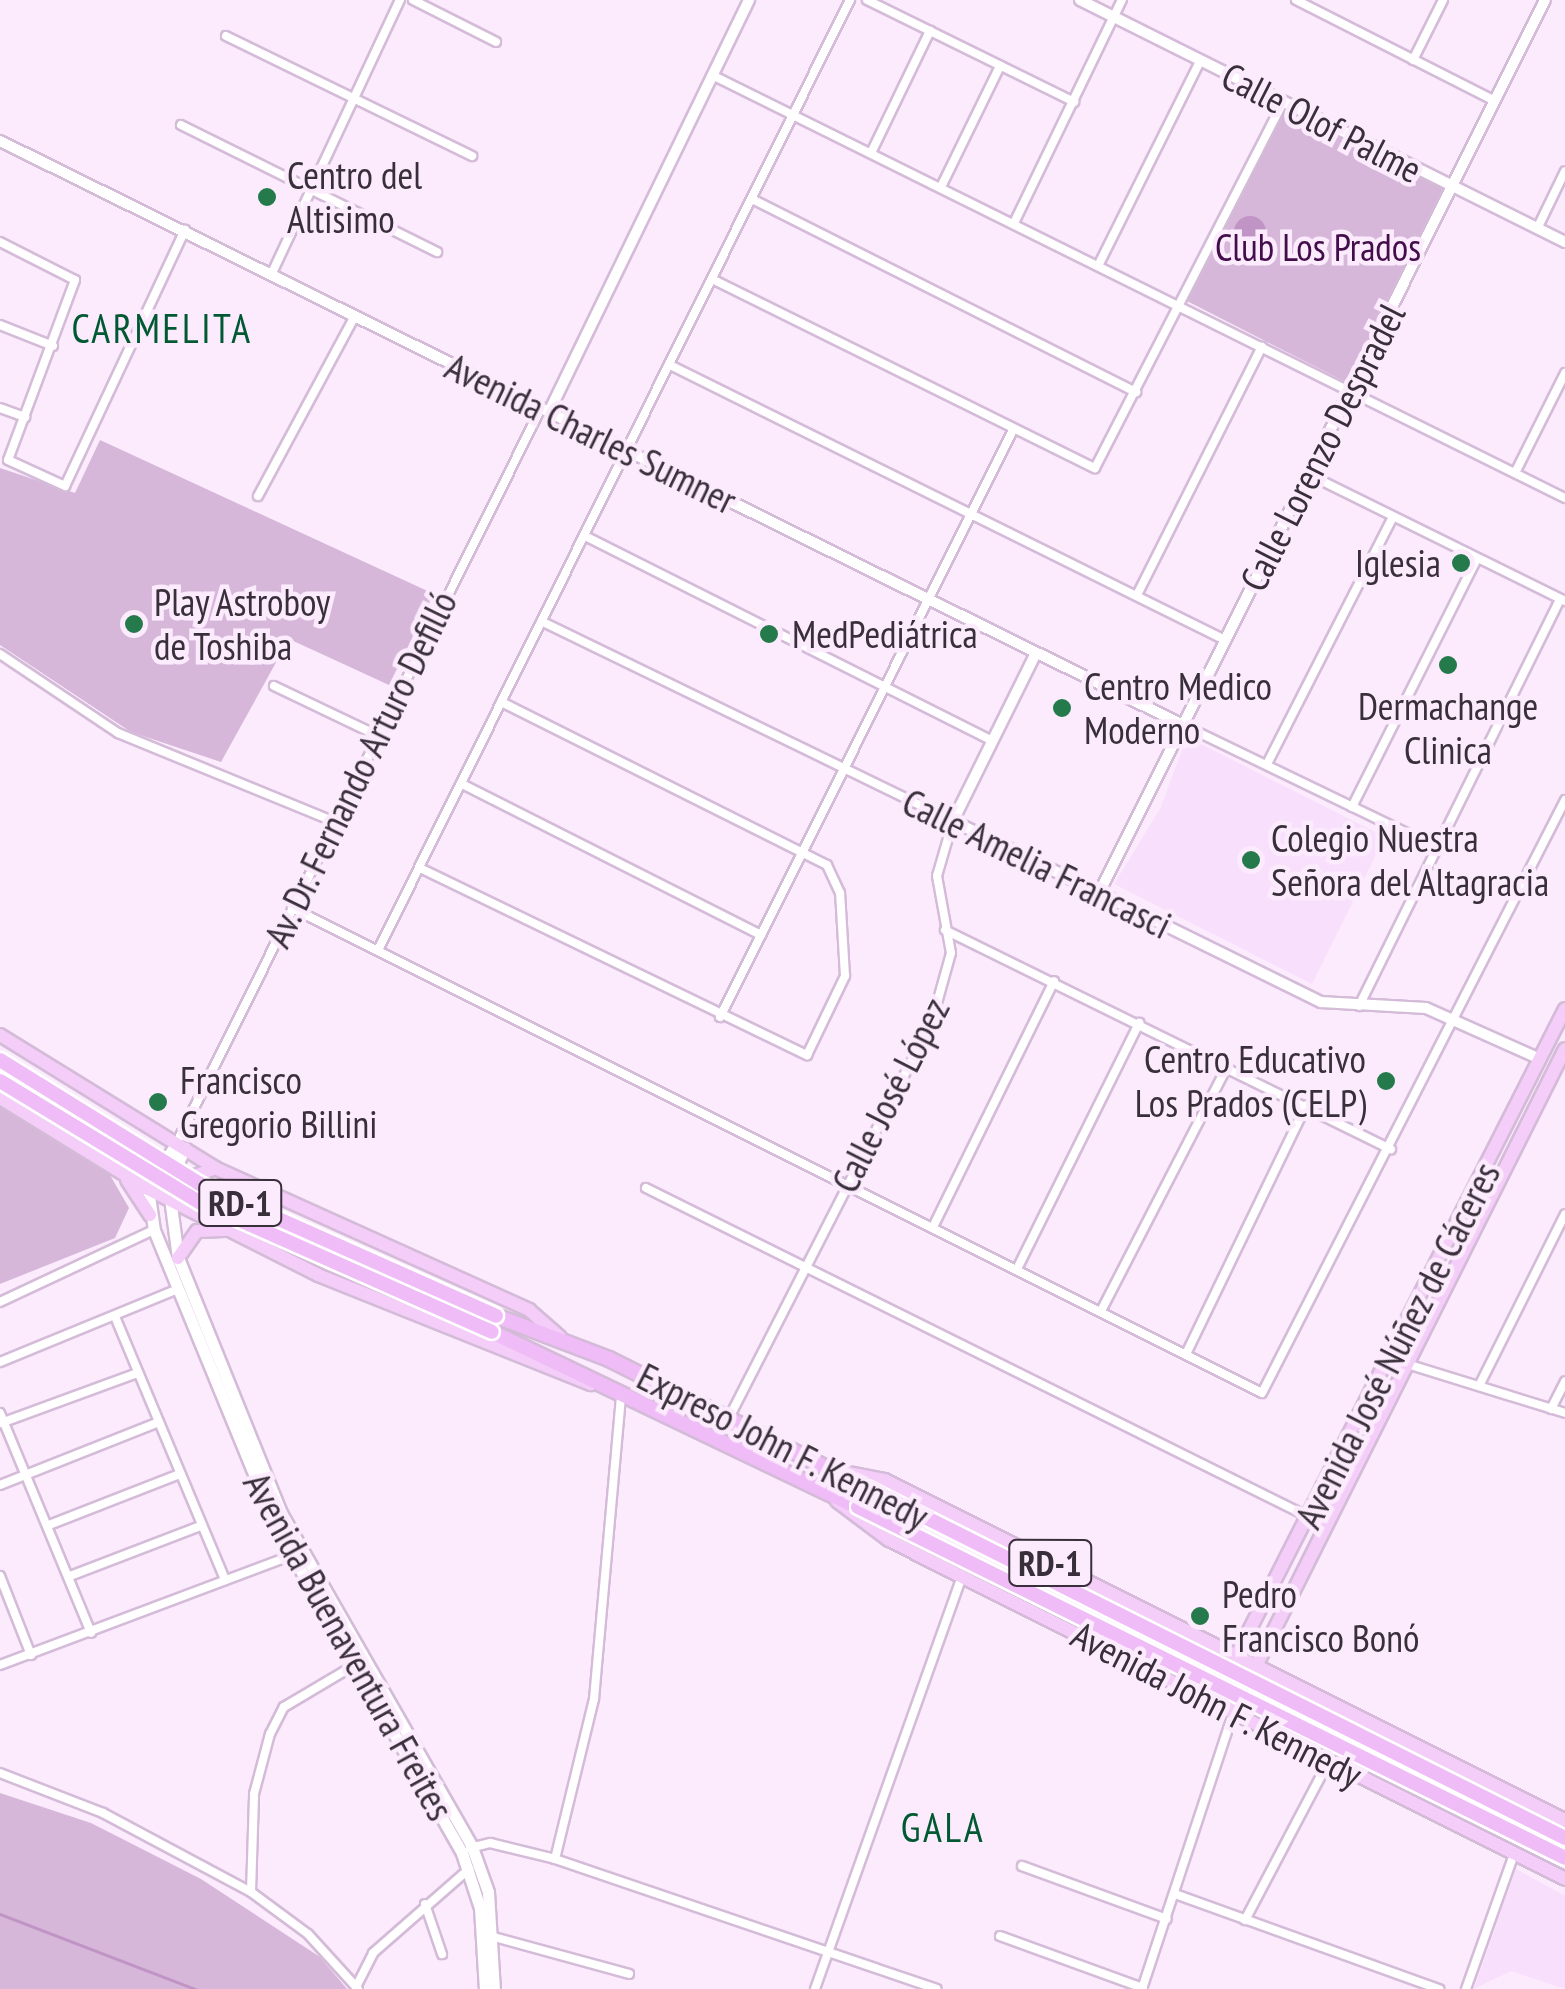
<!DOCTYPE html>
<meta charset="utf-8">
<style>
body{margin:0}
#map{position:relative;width:1565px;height:1989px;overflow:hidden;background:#fbebfd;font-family:"PT Sans Narrow",sans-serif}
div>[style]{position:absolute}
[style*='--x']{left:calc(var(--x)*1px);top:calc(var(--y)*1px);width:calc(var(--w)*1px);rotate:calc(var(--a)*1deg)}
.built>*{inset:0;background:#f8dffb}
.green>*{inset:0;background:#d6b7da;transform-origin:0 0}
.water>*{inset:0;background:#c094c5}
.round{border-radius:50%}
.stream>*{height:2.5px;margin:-1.25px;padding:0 1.25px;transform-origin:1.25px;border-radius:1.25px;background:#c094c5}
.roads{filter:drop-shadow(2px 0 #d4bbd8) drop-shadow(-2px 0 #d4bbd8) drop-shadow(0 2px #d4bbd8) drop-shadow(0 -2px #d4bbd8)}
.minor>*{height:8px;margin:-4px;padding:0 4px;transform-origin:4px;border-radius:4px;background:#fff}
.tertiary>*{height:10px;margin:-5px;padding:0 5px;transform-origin:5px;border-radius:5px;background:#fff}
.secondary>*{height:11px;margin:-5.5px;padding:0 5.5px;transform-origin:5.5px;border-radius:5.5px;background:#fff}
.primary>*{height:12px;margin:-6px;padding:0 6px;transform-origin:6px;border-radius:6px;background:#f4cdf9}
.trunk>*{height:14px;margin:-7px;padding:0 7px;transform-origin:7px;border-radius:7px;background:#f0bcf7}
.bridges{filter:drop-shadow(2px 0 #fff) drop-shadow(-2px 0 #fff) drop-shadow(0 2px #fff) drop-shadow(0 -2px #fff)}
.trunk-bridge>*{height:14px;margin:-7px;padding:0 7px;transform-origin:7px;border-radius:7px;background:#f0bcf7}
.dots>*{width:28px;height:28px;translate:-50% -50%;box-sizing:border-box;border:5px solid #fbebfd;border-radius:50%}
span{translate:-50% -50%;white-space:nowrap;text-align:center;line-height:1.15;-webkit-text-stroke:9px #fbebfd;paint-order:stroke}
.shield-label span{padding:2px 8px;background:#fbebfd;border:2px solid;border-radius:8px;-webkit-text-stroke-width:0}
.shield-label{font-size:35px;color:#392f3a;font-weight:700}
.street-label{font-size:38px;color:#392f3a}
.poi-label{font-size:38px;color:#392f3a}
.left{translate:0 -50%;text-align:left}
.right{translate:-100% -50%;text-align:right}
.park-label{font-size:38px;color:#430c4a}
.neighbourhood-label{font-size:40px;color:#005932;letter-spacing:2.5px}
</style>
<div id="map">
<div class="built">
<i style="clip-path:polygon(1187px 737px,1385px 837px,1312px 984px,1114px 884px,1160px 809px)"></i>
<i style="clip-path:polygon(1516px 1869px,1565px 1896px,1565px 1989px,1511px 1971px,1474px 1989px)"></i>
</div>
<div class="green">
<i style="left:1284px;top:107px;width:182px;height:217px;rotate:27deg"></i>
<i style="clip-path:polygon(100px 440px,434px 594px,389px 685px,289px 639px,221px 762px,131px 732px,0 645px,0 468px,75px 493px)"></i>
<i style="clip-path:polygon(0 1106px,110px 1175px,129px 1208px,115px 1238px,0 1284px)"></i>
<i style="clip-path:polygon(0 1793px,91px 1823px,201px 1879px,320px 1957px,347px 1989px,0 1989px)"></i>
</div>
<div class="water">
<i class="round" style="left:1234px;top:216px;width:32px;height:32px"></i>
</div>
<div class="stream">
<i style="--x:0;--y:1914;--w:209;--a:21"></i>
</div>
<div class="roads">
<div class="minor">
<i style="--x:413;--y:0;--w:93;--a:26.8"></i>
<i style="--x:867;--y:0;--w:231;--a:26.2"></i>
<i style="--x:1296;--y:0;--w:223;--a:26.9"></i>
<i style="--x:226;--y:36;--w:274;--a:26"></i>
<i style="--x:1413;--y:60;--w:67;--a:-63.4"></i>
<i style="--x:712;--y:75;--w:952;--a:26.38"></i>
<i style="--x:181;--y:125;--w:286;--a:26.4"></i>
<i style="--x:871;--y:153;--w:136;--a:-64.2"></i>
<i style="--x:941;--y:187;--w:135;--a:-64"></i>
<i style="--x:754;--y:200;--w:428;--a:26.7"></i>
<i style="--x:1014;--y:223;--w:248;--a:-64.2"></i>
<i style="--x:1537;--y:229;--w:64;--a:-64.2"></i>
<i style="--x:0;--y:242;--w:84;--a:26.9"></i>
<i style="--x:75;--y:280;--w:192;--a:110.4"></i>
<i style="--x:8;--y:460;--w:63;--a:24.5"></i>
<i style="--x:65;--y:486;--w:283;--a:-64.9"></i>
<i style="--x:1098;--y:266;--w:229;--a:-63.5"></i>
<i style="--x:272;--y:273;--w:302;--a:-64.9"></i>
<i style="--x:714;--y:280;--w:425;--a:26.3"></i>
<i style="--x:1095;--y:468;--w:411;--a:-62.8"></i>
<i style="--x:0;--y:325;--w:57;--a:21.6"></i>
<i style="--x:672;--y:366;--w:617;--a:26.36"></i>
<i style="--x:0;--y:408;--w:27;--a:20"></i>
<i style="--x:1515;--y:473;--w:112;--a:-63.4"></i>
<i style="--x:1308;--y:474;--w:287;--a:26.3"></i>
<i style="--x:258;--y:496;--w:204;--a:-61.7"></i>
<i style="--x:587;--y:537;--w:453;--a:26.7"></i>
<i style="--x:1137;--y:595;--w:278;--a:-63.3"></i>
<i style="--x:545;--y:623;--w:454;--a:25.9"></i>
<i style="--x:953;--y:821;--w:57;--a:106.2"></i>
<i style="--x:937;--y:876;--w:78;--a:79.7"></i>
<i style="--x:951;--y:953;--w:71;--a:105.6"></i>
<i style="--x:932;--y:1021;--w:444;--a:117.1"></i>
<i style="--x:0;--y:654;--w:142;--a:33.8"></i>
<i style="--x:118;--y:733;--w:235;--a:22.3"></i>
<i style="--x:274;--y:686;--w:111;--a:25.6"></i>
<i style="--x:1183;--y:725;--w:282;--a:25.8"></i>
<i style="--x:1267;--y:764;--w:277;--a:-63"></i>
<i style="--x:464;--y:785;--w:333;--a:26.8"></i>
<i style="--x:1352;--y:807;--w:278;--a:-63.3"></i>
<i style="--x:422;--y:869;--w:428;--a:25.8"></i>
<i style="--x:807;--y:1055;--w:88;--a:-64.3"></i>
<i style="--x:845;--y:976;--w:83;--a:-93.4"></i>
<i style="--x:840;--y:893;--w:31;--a:-115"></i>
<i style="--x:827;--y:865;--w:360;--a:-153.4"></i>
<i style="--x:292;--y:908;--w:1084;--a:26.57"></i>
<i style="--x:1262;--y:1393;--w:666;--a:-62.93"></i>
<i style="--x:945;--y:930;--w:497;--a:26.2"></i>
<i style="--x:378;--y:950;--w:1061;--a:-63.58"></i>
<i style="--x:1359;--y:1006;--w:454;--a:-63.7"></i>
<i style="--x:720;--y:1017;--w:654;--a:-63.47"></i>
<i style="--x:176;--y:1144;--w:822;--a:-63.62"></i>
<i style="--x:646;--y:1188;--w:758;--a:26.4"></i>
<i style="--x:933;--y:1227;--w:274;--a:-63.8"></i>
<i style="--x:1017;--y:1269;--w:275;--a:-63.6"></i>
<i style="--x:0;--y:1302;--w:170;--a:-25.1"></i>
<i style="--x:1101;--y:1311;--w:275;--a:-62.7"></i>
<i style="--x:116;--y:1319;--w:283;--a:67.3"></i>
<i style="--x:1186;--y:1354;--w:276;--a:-64.2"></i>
<i style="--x:0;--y:1362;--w:192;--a:-22.3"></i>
<i style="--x:1407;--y:1364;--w:165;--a:17.2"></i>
<i style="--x:1479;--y:1386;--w:192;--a:-63.4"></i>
<i style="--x:1551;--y:1409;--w:31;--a:-63"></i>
<i style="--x:0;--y:1413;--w:238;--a:67.5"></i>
<i style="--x:1;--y:1423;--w:146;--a:-20.1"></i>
<i style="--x:0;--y:1485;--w:171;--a:-21.6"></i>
<i style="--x:49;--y:1525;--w:141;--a:-21.3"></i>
<i style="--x:0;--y:1576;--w:85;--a:68.6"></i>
<i style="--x:70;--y:1576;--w:139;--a:-21"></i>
<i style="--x:0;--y:1665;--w:313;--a:-20.6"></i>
<i style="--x:0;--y:1773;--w:110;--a:21.2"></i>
<i style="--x:103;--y:1813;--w:168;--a:28.1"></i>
<i style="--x:251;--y:1892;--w:71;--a:36.4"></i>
<i style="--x:308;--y:1934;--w:74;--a:47.7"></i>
<i style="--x:470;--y:1848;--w:21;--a:-14"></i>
<i style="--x:490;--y:1843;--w:67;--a:13.8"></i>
<i style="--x:555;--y:1859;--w:403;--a:18.8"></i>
<i style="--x:555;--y:1859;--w:165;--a:-76.3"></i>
<i style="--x:594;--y:1699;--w:303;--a:-84.9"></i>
<i style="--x:1022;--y:1866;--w:154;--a:20.1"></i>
<i style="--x:251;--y:1892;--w:98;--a:-88.2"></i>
<i style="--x:254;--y:1794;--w:62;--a:-75.1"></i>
<i style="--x:270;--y:1734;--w:30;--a:-63"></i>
<i style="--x:284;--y:1707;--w:80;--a:-30.7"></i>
<i style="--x:1175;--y:1894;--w:281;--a:19.8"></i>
<i style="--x:425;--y:1904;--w:53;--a:71.2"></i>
<i style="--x:1245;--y:1920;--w:180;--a:-62.2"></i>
<i style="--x:1000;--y:1936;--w:152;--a:20"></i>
<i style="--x:494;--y:1937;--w:140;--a:15.3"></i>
<i style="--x:356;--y:1987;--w:38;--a:-63"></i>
<i style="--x:373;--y:1953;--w:128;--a:-41.2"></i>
<i style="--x:815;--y:1989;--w:437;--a:-70.4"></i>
<i style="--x:1142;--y:1989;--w:290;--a:-71.7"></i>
<i style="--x:1466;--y:1989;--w:143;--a:-70.4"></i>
</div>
<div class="tertiary">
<i style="--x:1080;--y:0;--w:542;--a:26.52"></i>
<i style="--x:0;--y:141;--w:1319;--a:26.27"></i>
<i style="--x:549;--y:412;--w:458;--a:-64.1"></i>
<i style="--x:1035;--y:655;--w:185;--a:116.3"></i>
<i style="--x:953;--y:821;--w:410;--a:26.2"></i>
<i style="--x:1321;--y:1002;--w:105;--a:3.3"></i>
<i style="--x:1426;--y:1008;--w:125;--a:24.1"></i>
<i style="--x:1099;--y:893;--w:998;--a:-63.46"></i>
</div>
<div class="secondary">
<i style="--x:176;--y:1144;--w:53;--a:121.9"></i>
<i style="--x:148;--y:1189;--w:41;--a:81.7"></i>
<i style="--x:154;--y:1230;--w:319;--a:67.7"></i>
<i style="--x:275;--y:1525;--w:378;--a:60.3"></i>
<i style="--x:462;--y:1853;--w:58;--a:71.9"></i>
<i style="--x:480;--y:1908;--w:81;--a:86.5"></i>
<i style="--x:185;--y:1148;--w:39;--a:116"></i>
<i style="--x:168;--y:1183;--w:76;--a:82.4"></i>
<i style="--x:178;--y:1258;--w:275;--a:68"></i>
<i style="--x:281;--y:1513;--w:385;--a:60.2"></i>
<i style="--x:472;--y:1847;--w:48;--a:70.4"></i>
<i style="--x:488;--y:1892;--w:97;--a:86.5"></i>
</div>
<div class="primary">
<i style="--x:0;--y:1035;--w:253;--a:31.7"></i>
<i style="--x:215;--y:1168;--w:345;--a:24.3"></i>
<i style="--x:529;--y:1310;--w:41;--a:41.1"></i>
<i style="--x:0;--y:1098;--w:174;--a:31.6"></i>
<i style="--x:148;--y:1189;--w:191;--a:26.8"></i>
<i style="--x:318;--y:1275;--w:294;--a:21.8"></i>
<i style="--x:127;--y:1180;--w:42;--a:56.7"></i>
<i style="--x:189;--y:1202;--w:25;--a:-83"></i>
<i style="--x:192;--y:1177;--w:25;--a:-21"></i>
<i style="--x:178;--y:1258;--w:33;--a:-55"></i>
<i style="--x:197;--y:1231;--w:27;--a:-2"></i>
<i style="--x:843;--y:1472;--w:43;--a:10.8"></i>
<i style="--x:885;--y:1480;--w:760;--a:26.57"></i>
<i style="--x:837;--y:1501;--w:65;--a:36.9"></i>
<i style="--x:889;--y:1540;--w:756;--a:26.63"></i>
<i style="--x:1238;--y:1702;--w:730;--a:-63.4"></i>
<i style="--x:1233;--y:1714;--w:39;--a:-100"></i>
<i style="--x:1226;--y:1676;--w:748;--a:-63.06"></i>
</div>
<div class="trunk">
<i style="--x:496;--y:1316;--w:121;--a:20.8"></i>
<i style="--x:609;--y:1359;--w:288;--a:26.6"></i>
<i style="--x:492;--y:1332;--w:406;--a:25.6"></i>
</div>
</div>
<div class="bridges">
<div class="trunk-bridge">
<i style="--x:0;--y:1060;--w:235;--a:31.8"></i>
<i style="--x:200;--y:1184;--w:324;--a:24"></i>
<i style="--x:0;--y:1081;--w:235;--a:31.3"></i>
<i style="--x:201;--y:1203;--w:318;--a:23.9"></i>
<i style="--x:867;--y:1488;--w:781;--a:26.63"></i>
<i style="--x:858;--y:1507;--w:789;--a:26.4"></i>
</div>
</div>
<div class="dots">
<i style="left:267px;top:197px;background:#257a4c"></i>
<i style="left:1461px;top:563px;background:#257a4c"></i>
<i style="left:134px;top:624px;background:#257a4c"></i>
<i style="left:769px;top:634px;background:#257a4c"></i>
<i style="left:1448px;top:665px;background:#257a4c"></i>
<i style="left:1062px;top:708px;background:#257a4c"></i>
<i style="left:1251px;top:860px;background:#257a4c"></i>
<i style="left:1386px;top:1081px;background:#257a4c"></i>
<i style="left:158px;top:1102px;background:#257a4c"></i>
<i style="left:1200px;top:1616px;background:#257a4c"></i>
</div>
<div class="shield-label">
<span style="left:240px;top:1203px">RD-1</span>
<span style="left:1050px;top:1563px">RD-1</span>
</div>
<div class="street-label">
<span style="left:1322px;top:122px;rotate:27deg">Calle Olof Palme</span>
<span style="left:591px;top:433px;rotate:26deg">Avenida Charles Sumner</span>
<span style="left:1322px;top:447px;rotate:-63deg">Calle Lorenzo Despradel</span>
<span style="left:360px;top:769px;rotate:-64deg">Av. Dr. Fernando Arturo Defilló</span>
<span style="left:1037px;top:863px;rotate:26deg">Calle Amelia Francasci</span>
<span style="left:890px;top:1095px;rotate:-63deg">Calle José López</span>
<span style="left:1397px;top:1345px;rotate:-63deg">Avenida José Núñez de Cáceres</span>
<span style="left:783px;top:1446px;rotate:27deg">Expreso John F. Kennedy</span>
<span style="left:349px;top:1646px;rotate:61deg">Avenida Buenaventura Freites</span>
<span style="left:1217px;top:1704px;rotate:27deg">Avenida John F. Kennedy</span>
</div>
<div class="poi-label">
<span class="left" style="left:287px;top:197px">Centro del<br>Altisimo</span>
<span class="right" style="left:1441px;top:563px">Iglesia</span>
<span class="left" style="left:154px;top:624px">Play Astroboy<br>de Toshiba</span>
<span class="left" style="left:792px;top:634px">MedPediátrica</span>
<span class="left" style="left:1084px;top:708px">Centro Medico<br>Moderno</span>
<span style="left:1448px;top:728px">Dermachange<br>Clinica</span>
<span class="left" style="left:1271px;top:860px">Colegio Nuestra<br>Señora del Altagracia</span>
<span class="right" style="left:1366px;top:1081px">Centro Educativo<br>Los Prados (CELP)</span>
<span class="left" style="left:180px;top:1102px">Francisco<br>Gregorio Billini</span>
<span class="left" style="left:1222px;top:1616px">Pedro<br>Francisco Bonó</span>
</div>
<div class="park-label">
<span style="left:1318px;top:247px">Club Los Prados</span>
</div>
<div class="neighbourhood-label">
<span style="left:162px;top:328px">CARMELITA</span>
<span style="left:943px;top:1827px">GALA</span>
</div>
</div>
